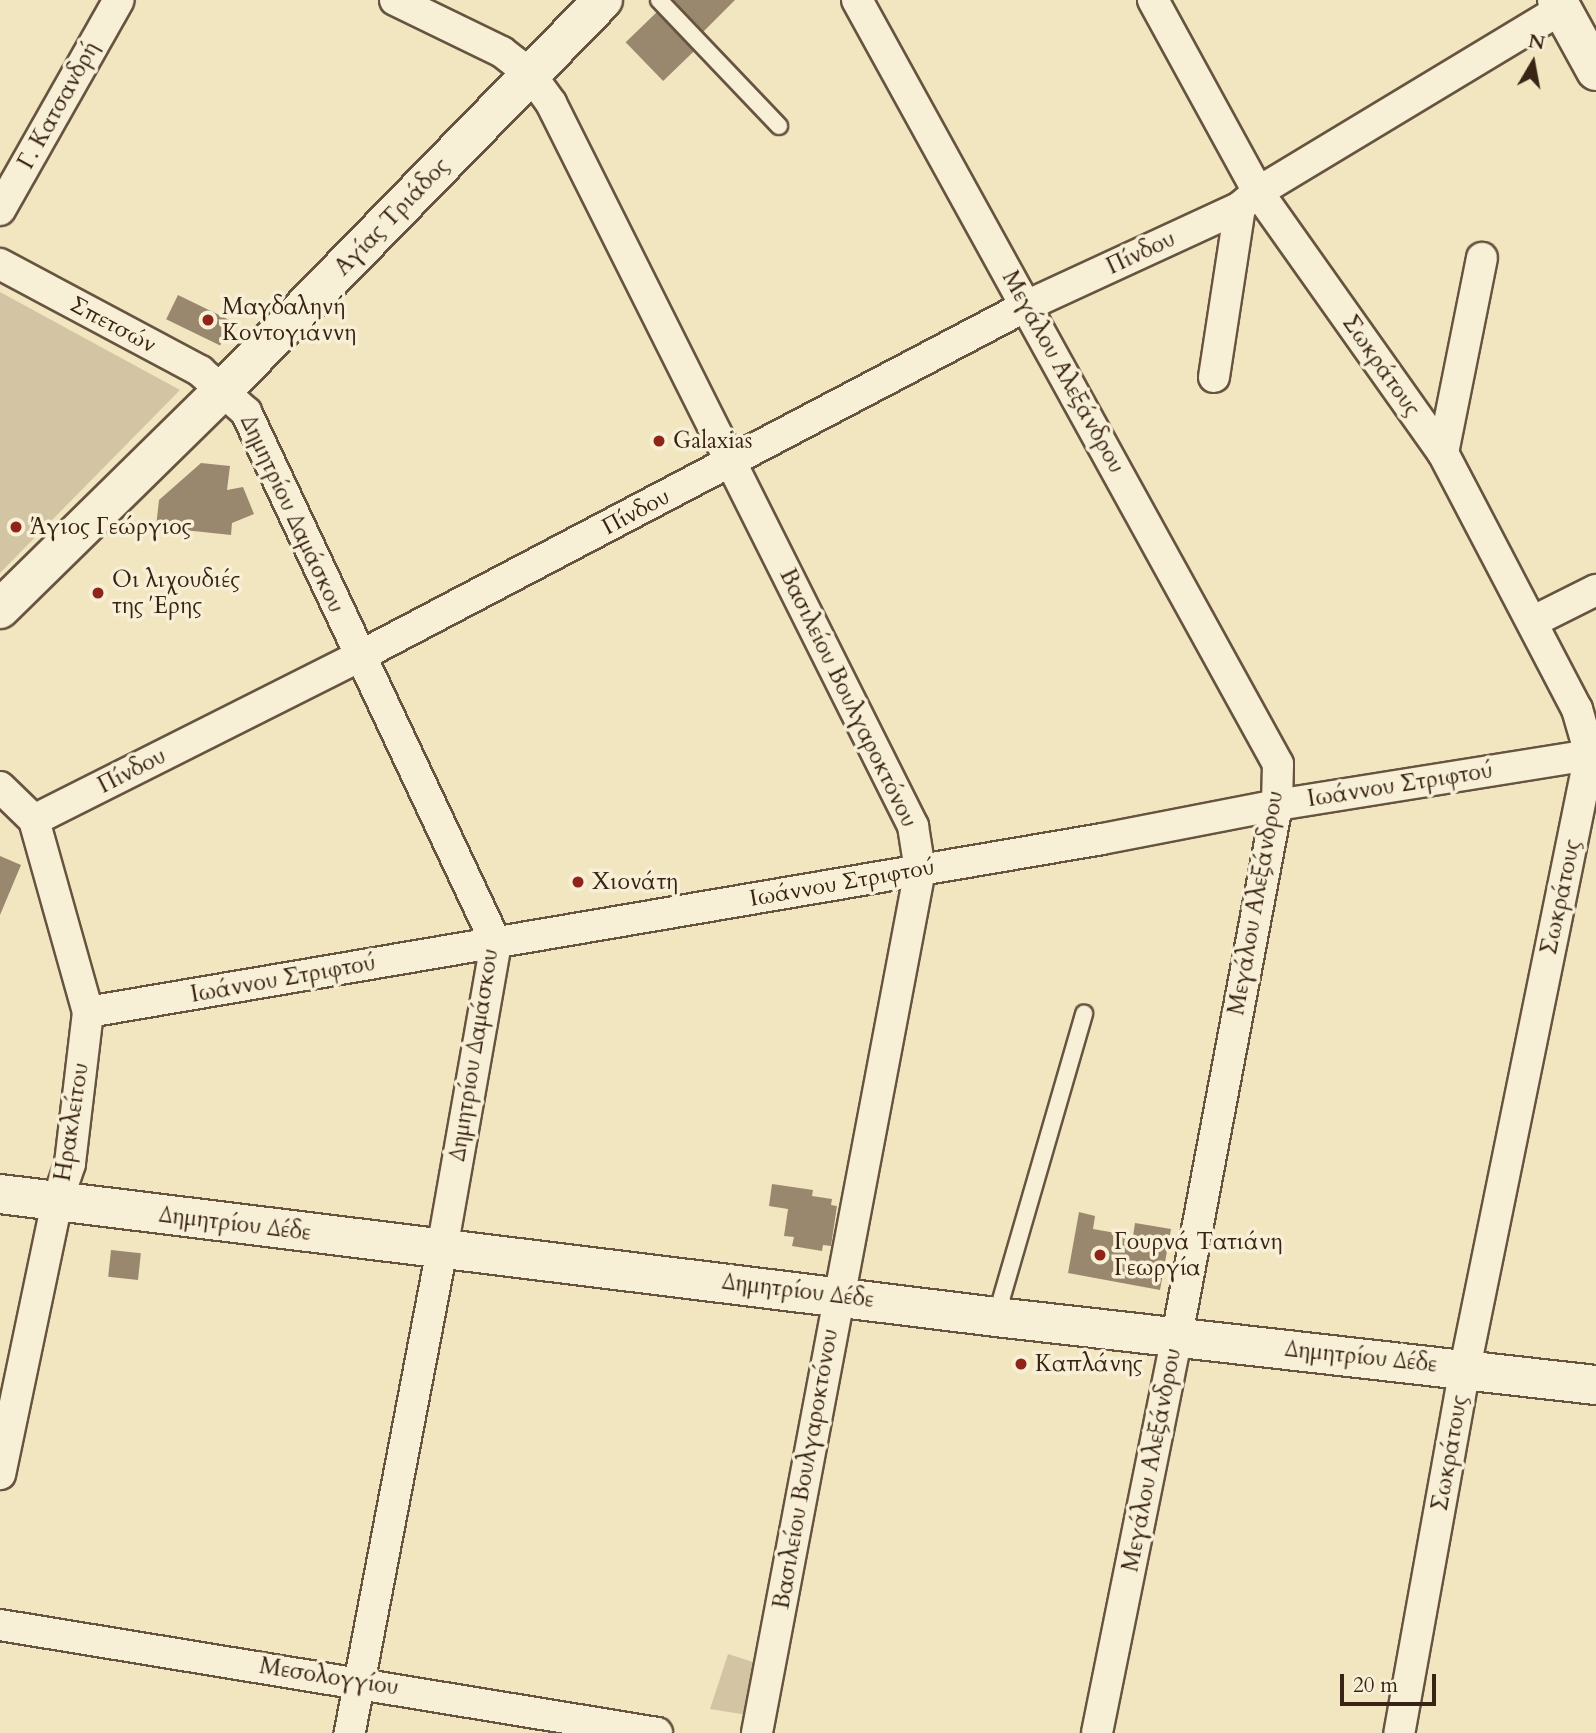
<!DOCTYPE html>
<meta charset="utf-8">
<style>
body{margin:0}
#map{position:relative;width:1596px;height:1733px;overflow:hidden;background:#f2e6c0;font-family:Cardo,serif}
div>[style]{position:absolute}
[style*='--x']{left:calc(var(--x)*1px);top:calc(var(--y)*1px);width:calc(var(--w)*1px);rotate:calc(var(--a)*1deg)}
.green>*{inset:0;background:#d3c5a3}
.building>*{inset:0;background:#99886e;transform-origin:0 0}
.roads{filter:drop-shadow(2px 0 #675440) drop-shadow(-2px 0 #675440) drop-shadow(0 2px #675440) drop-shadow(0 -2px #675440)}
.service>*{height:16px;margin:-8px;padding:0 8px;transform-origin:8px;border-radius:8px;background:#f7efd6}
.minor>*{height:30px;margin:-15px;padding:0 15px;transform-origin:15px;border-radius:15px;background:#f7efd6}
.tertiary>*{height:38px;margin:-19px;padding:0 19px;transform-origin:19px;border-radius:19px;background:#f7efd6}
.secondary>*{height:38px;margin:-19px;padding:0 19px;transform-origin:19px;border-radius:19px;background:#f7efd6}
.dots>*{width:19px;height:19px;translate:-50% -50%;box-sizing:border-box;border:4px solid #f7efd6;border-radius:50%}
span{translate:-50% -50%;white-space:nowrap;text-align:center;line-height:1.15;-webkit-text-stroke:7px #f7efd6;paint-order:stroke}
.street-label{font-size:23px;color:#392315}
.poi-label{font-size:23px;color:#392315}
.left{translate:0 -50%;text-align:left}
.north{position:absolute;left:1498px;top:28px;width:70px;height:70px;-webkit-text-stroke:5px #f7efd6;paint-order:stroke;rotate:10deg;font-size:19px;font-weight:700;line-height:28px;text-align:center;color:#392315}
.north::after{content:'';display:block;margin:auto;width:24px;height:32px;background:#392315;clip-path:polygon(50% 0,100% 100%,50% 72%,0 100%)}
.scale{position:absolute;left:1340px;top:1674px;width:96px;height:32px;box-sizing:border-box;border:4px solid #392315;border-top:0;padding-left:9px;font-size:21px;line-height:24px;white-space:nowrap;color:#392315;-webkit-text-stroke:5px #f7efd6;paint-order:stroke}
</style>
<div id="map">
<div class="green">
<i style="clip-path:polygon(0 292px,180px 390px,0 573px)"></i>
<i style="clip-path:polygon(728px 1654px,756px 1663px,747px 1715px,710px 1709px)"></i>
</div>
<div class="building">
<i style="clip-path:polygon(666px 0,735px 0,701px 34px)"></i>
<i style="left:658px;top:11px;width:54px;height:45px;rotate:46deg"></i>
<i style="left:178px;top:295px;width:60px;height:27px;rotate:26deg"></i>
<i style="clip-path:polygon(201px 463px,230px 466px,227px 490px,243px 487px,254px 514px,232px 523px,231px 535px,156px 527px,159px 500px)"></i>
<i style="clip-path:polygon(0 856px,21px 865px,0 915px)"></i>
<i style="clip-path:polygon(772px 1184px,813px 1190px,812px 1196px,832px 1199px,831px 1205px,837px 1206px,831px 1246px,823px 1245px,822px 1251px,792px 1246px,794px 1237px,784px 1236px,788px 1209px,769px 1206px)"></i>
<i style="clip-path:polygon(1079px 1212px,1095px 1216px,1093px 1229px,1133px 1236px,1135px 1223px,1171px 1229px,1160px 1290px,1068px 1273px)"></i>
<i style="left:111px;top:1250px;width:30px;height:27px;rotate:6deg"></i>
</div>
<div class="roads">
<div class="service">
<i style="--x:659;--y:0;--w:174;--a:46.4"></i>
<i style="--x:996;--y:1317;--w:316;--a:-73.8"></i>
</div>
<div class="minor">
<i style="--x:395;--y:0;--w:119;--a:25.9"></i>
<i style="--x:502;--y:52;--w:36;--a:38"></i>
<i style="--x:530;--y:74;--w:36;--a:54"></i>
<i style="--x:551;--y:103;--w:809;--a:63.4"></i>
<i style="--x:913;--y:826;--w:45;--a:81"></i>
<i style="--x:920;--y:870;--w:878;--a:100.7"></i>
<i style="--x:857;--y:0;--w:872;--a:61.14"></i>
<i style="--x:1278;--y:764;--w:41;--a:91.4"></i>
<i style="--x:1277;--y:805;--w:540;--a:100.67"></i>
<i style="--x:1177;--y:1336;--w:405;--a:101.4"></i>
<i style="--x:1153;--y:0;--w:219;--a:61.3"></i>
<i style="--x:1258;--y:192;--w:320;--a:54.7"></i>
<i style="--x:1443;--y:453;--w:289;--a:62.4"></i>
<i style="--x:1577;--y:709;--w:47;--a:73.9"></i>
<i style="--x:1590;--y:754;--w:627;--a:101.51"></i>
<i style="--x:1465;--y:1368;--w:371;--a:100.2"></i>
<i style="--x:0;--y:210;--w:241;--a:-60.5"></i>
<i style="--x:0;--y:264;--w:227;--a:28.1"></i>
<i style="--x:200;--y:371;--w:62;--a:41.7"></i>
<i style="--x:246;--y:412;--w:587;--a:64.79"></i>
<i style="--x:496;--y:943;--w:311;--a:100"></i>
<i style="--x:442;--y:1249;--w:493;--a:100.8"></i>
<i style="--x:1214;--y:377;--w:172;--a:-81.3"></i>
<i style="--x:1443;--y:453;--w:199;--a:-78.7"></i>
<i style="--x:1532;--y:622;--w:72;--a:-26.6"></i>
<i style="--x:0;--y:787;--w:47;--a:44.1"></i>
<i style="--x:34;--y:820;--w:199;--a:74.3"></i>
<i style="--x:88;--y:1012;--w:153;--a:96.8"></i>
<i style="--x:70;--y:1164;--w:40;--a:108.9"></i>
<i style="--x:57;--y:1202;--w:278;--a:101.8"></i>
<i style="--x:34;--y:820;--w:365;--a:-26.7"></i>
<i style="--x:360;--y:656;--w:752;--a:-27.72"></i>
<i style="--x:1026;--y:306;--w:236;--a:-24.8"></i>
<i style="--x:1240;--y:207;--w:23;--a:-40"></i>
<i style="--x:1258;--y:192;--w:354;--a:-31.1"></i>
<i style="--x:88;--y:1012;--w:1029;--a:-9.68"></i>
<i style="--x:1102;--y:839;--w:178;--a:-11"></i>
<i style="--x:1277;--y:805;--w:323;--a:-9.1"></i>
<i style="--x:0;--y:1625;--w:666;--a:9.33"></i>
</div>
<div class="tertiary">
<i style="--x:0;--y:609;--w:314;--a:-44.5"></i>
<i style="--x:224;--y:389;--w:543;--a:-45.75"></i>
<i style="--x:0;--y:1194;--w:1004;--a:7.04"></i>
<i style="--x:996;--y:1317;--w:604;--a:6.47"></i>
</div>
<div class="secondary">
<i style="--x:1557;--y:0;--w:81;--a:61.2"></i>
</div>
</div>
<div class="dots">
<i style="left:208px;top:320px;background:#8f2418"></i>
<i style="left:659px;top:441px;background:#8f2418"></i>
<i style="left:16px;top:527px;background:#8f2418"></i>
<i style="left:98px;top:593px;background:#8f2418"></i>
<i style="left:578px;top:882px;background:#8f2418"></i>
<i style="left:1100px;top:1255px;background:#8f2418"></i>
<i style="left:1021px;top:1364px;background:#8f2418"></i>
</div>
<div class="street-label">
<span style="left:59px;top:105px;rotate:-61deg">Γ. Κατσανδρή</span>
<span style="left:392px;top:217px;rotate:-46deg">Αγίας Τριάδος</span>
<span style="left:1141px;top:253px;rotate:-25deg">Πίνδου</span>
<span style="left:113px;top:325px;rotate:28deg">Σπετσών</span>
<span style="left:1381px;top:366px;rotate:55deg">Σωκράτους</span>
<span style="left:1063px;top:372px;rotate:61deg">Μεγάλου Αλεξάνδρου</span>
<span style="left:636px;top:512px;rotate:-28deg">Πίνδου</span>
<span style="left:292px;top:514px;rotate:65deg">Δημητρίου Δαμάσκου</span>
<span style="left:848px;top:698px;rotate:64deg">Βασιλείου Βουλγαροκτόνου</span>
<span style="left:132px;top:771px;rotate:-27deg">Πίνδου</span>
<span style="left:1400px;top:785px;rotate:-9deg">Ιωάννου Στριφτού</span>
<span style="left:842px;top:883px;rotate:-10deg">Ιωάννου Στριφτού</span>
<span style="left:1561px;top:897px;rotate:-78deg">Σωκράτους</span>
<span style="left:1256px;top:903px;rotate:-80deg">Μεγάλου Αλεξάνδρου</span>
<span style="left:283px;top:979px;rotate:-10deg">Ιωάννου Στριφτού</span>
<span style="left:474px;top:1055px;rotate:-81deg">Δημητρίου Δαμάσκου</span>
<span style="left:72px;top:1122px;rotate:-81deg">Ηρακλείτου</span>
<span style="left:235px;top:1224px;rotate:7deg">Δημητρίου Δέδε</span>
<span style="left:798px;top:1291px;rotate:7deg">Δημητρίου Δέδε</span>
<span style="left:1361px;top:1357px;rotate:6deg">Δημητρίου Δέδε</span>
<span style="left:1450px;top:1453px;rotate:-80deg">Σωκράτους</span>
<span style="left:1152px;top:1460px;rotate:-79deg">Μεγάλου Αλεξάνδρου</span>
<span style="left:806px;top:1469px;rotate:-80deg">Βασιλείου Βουλγαροκτόνου</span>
<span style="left:329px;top:1677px;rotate:9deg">Μεσολογγίου</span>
</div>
<div class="poi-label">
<span class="left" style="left:222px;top:320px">Μαγδαληνή<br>Κοντογιάννη</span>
<span class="left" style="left:673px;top:441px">Galaxias</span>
<span class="left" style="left:30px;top:527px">Άγιος Γεώργιος</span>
<span class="left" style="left:112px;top:593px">Οι λιχουδιές<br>της Έρης</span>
<span class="left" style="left:592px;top:882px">Χιονάτη</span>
<span class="left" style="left:1114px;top:1255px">Γουρνά Τατιάνη<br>Γεωργία</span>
<span class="left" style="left:1035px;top:1364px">Καπλάνης</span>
</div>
<div class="north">N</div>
<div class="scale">20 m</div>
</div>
